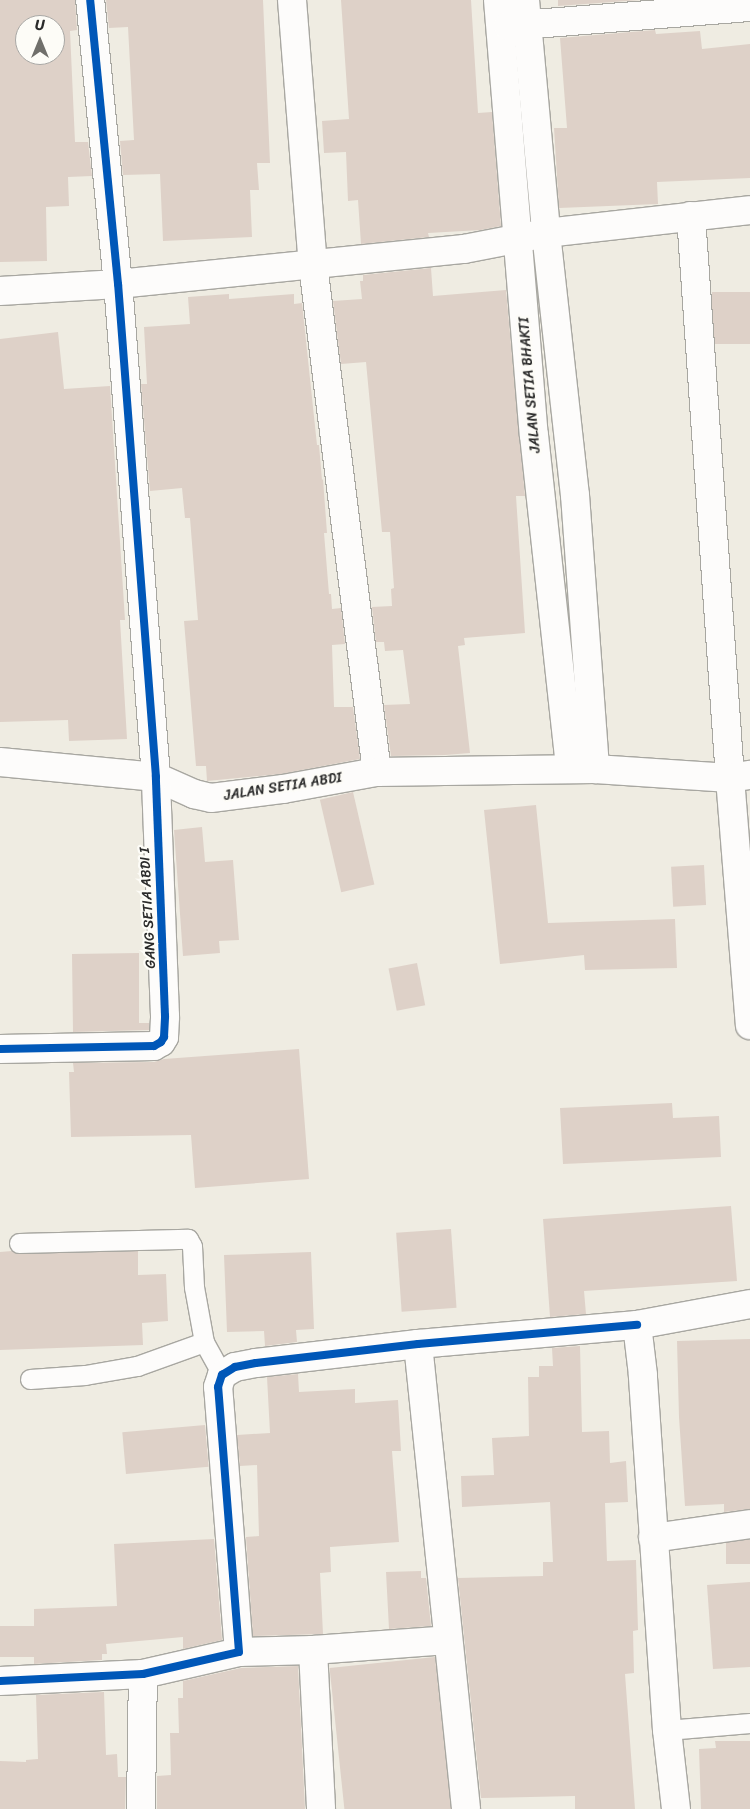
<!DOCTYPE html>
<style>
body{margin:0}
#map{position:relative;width:750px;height:1809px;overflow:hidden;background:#efece2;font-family:Sriracha,sans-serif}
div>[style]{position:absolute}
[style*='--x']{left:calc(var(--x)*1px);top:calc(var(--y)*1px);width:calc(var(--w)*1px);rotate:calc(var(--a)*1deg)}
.building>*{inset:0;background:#ded1c8;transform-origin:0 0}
.roads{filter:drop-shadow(1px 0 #a8a7a1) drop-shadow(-1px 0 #a8a7a1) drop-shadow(0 1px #a8a7a1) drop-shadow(0 -1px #a8a7a1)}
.lane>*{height:19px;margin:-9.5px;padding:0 9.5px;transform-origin:9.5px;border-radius:9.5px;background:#fdfcfb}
.street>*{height:28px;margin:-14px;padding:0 14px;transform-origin:14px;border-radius:14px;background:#fdfcfb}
.cycleway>*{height:8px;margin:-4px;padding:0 4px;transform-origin:4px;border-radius:4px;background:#0057b8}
span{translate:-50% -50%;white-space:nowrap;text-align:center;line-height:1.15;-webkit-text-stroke:4.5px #fdfcf7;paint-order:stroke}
.street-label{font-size:14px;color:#2b2b2b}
.north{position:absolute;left:15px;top:15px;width:50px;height:50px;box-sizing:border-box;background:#fdfcf7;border:1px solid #a9a8a5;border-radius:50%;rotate:0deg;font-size:14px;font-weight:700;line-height:20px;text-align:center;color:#2b2b2b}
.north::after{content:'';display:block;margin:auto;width:18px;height:22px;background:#706f6b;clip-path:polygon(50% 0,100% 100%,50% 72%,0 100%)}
</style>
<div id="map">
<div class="building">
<i style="clip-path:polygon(evenodd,0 0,75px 0,77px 30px,70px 31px,75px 142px,88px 142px,92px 176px,68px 177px,69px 206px,46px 207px,47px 261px,0 262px,0 0,25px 25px,55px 25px,55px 55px,25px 55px,25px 25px)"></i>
<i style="clip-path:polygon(106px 0,263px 0,270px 163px,257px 163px,259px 190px,250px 190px,252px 237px,163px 241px,160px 174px,123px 175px,120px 141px,134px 140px,128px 27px,109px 28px)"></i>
<i style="clip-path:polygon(341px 0,471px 0,478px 113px,492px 112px,501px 226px,481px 230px,428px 233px,429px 237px,361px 244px,358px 200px,348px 201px,346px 152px,324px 153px,322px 121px,349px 119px)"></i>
<i style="clip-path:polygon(558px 0,640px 0,558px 6px)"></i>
<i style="clip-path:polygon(655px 30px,656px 34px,700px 31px,702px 49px,750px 44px,750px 178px,657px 182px,658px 204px,559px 208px,554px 128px,567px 128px,560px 38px)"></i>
<i style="clip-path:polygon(431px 268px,433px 296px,506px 290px,525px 496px,516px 496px,525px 633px,464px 638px,465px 645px,458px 646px,470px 753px,445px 755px,391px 756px,384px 705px,410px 704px,403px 650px,385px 651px,384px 642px,376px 642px,372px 607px,392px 606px,391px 589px,394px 588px,390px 532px,382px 532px,366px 362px,341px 364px,333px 301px,362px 299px,360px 281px,363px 281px,363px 275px)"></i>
<i style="left:750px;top:292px;width:52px;height:38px;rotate:90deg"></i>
<i style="clip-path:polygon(229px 294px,229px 299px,294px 294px,294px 304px,302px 303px,317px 445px,319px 445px,322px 480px,323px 479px,327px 533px,324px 533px,329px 594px,331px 594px,332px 609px,341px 608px,345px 644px,332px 645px,334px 707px,353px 707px,360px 759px,281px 774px,207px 781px,206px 766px,196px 766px,184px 621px,198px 620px,190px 518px,185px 518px,182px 488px,150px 491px,141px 384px,147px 384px,144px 327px,190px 324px,188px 297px)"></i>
<i style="clip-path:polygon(58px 332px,64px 389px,110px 386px,125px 620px,120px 620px,127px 739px,69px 741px,68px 720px,0 722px,0 339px)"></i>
<i style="left:353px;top:792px;width:95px;height:34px;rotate:77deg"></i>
<i style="clip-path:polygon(536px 805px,548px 923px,675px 919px,677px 968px,585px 970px,584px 955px,500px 964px,484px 810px)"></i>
<i style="clip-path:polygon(202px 827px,205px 862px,233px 860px,239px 940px,219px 941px,220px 953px,183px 956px,174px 830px)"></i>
<i style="left:704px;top:865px;width:40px;height:33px;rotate:87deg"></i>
<i style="clip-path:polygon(139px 953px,139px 1023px,149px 1023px,149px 1030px,73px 1032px,72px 954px)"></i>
<i style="left:417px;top:963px;width:43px;height:29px;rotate:79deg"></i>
<i style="clip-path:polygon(299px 1049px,309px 1179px,195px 1188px,191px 1135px,71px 1137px,69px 1072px,74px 1072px,73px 1063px,154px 1062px,164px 1059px)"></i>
<i style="clip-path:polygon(672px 1103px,673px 1118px,719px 1116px,721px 1157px,563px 1164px,560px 1108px)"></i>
<i style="clip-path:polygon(731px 1206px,737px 1281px,584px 1291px,586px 1314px,550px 1317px,543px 1219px)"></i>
<i style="left:451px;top:1229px;width:79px;height:55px;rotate:86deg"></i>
<i style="clip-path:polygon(12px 1251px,19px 1254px,138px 1251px,138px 1275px,166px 1274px,168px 1321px,142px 1323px,143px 1345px,0 1350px,0 1252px)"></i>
<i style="clip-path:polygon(311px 1252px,314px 1329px,296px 1330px,297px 1342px,265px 1346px,264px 1331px,227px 1332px,224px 1255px)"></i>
<i style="clip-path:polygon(750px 1339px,750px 1509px,724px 1512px,724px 1504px,685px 1506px,679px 1417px,677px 1341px)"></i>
<i style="clip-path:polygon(580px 1346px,582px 1432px,609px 1431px,610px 1463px,626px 1461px,628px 1502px,605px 1503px,607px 1561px,636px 1560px,638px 1630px,633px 1631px,634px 1673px,625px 1674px,635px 1809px,575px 1809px,575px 1796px,481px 1798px,458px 1578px,543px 1576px,543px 1562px,553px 1562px,550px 1502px,462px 1507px,461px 1476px,494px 1475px,492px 1438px,529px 1436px,528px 1377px,539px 1377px,539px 1366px,553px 1366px,552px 1348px)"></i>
<i style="clip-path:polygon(298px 1374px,299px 1392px,355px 1389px,355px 1403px,398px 1400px,401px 1451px,392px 1451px,399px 1542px,330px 1547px,331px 1572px,320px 1573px,323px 1634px,253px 1636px,246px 1537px,259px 1536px,257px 1465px,240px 1466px,237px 1435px,270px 1433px,267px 1377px)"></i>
<i style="left:205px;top:1425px;width:42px;height:83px;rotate:85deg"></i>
<i style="clip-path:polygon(214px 1539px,222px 1640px,183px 1649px,183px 1637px,106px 1644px,107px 1654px,102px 1654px,102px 1660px,34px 1664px,34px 1657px,0 1657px,0 1626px,34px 1626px,34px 1609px,117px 1606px,114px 1544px)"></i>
<i style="left:750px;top:1540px;width:24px;height:24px;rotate:90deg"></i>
<i style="clip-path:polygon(421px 1571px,421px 1578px,426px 1578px,431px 1626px,389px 1629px,386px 1572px)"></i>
<i style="clip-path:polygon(750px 1582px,750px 1667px,713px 1669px,707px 1585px)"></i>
<i style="left:435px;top:1657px;width:153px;height:106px;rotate:84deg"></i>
<i style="clip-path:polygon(298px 1666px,305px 1809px,157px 1809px,157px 1776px,171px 1775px,170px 1733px,179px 1733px,178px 1698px,183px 1698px,183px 1681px,241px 1668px)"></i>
<i style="clip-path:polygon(104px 1692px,106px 1755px,117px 1754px,118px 1777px,126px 1777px,125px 1809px,0 1809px,0 1761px,26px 1762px,26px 1760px,38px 1759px,36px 1695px)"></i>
<i style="clip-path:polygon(715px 1741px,750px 1741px,750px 1809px,701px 1809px,699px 1749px,716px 1748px)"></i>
</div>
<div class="roads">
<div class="lane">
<i style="--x:19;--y:1243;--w:169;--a:-1.4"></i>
<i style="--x:188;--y:1239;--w:8;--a:60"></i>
<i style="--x:192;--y:1246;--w:41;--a:87.2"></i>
<i style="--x:194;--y:1287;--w:56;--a:79.7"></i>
<i style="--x:204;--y:1342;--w:38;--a:61"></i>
<i style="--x:30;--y:1379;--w:55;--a:-4.2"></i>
<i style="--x:85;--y:1375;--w:53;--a:-9.8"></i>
<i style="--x:137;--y:1366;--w:71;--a:-19.7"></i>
<i style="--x:667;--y:1730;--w:83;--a:-4.8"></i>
</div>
<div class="street">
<i style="--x:292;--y:0;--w:266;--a:85.5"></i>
<i style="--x:313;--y:265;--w:511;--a:82.81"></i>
<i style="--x:498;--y:0;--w:436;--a:85.3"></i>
<i style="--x:534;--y:435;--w:336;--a:83.8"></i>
<i style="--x:525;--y:0;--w:234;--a:84.8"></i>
<i style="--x:546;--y:233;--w:264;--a:83.7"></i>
<i style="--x:575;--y:495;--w:275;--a:85.8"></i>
<i style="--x:508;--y:26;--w:243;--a:-4.5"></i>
<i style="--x:691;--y:216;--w:563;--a:86.03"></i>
<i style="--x:730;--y:778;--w:248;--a:85.4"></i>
<i style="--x:0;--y:291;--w:118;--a:-3.4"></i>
<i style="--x:118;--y:284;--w:348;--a:-5.8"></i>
<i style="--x:464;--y:249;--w:84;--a:-11"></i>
<i style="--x:546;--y:233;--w:205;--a:-6.4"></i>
<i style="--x:0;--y:762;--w:157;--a:5.5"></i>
<i style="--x:156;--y:777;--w:42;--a:24.1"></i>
<i style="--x:194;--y:794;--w:17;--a:13"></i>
<i style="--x:211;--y:798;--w:73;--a:-7.1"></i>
<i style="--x:283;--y:789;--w:96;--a:-10.3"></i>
<i style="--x:377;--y:772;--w:218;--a:-0.8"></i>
<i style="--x:595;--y:769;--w:135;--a:3.8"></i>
<i style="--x:730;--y:778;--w:20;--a:-9"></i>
<i style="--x:0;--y:1049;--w:154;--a:-1.1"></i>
<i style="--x:154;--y:1046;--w:8;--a:-30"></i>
<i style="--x:161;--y:1042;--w:6;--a:-59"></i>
<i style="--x:164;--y:1037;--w:21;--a:-87"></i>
<i style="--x:165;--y:1016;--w:239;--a:-92.2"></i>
<i style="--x:156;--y:777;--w:494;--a:-94.4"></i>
<i style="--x:118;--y:284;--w:285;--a:-95.6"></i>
<i style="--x:418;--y:1344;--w:467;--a:84.1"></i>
<i style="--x:653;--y:1538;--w:98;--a:-8.2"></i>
<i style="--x:313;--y:1650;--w:159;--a:87.1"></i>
<i style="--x:239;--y:1652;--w:74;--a:-1.5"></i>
<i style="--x:313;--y:1650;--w:135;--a:-4.2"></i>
<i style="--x:0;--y:1681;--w:143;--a:-2.8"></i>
<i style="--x:143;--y:1674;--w:98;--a:-12.9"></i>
<i style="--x:239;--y:1652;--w:266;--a:-94.5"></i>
<i style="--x:218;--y:1387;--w:13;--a:-72"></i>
<i style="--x:222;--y:1375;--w:15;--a:-32"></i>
<i style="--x:235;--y:1367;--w:21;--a:-11"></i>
<i style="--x:256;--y:1363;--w:163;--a:-6.7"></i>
<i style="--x:418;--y:1344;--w:220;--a:-5"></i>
<i style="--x:141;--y:1809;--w:135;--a:-89.2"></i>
<i style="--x:676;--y:1809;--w:80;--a:-96.5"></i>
<i style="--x:667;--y:1730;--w:356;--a:-93.9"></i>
<i style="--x:643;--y:1375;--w:50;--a:-96.8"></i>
<i style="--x:637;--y:1325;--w:115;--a:-10.5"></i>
</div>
</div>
<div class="cycleway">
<i style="--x:0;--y:1049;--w:154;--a:-1.1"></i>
<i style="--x:154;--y:1046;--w:8;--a:-30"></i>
<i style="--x:161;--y:1042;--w:6;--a:-59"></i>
<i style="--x:164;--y:1037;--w:21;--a:-87"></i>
<i style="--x:165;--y:1016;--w:239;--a:-92.2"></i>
<i style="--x:156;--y:777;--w:494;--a:-94.4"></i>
<i style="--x:118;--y:284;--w:285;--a:-95.6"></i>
<i style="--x:0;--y:1681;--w:143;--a:-2.8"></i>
<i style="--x:143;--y:1674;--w:98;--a:-12.9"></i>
<i style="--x:239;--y:1652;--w:266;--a:-94.5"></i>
<i style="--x:218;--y:1387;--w:13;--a:-72"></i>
<i style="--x:222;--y:1375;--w:15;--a:-32"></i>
<i style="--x:235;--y:1367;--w:21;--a:-11"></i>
<i style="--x:256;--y:1363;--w:163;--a:-6.7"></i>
<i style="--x:418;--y:1344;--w:220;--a:-5"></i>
</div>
<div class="street-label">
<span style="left:530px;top:385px;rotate:-95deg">JALAN SETIA BHAKTI</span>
<span style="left:283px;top:787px;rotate:-9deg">JALAN SETIA ABDI</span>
<span style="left:148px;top:908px;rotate:-93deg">GANG SETIA ABDI I</span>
</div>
<div class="north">U</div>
</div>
